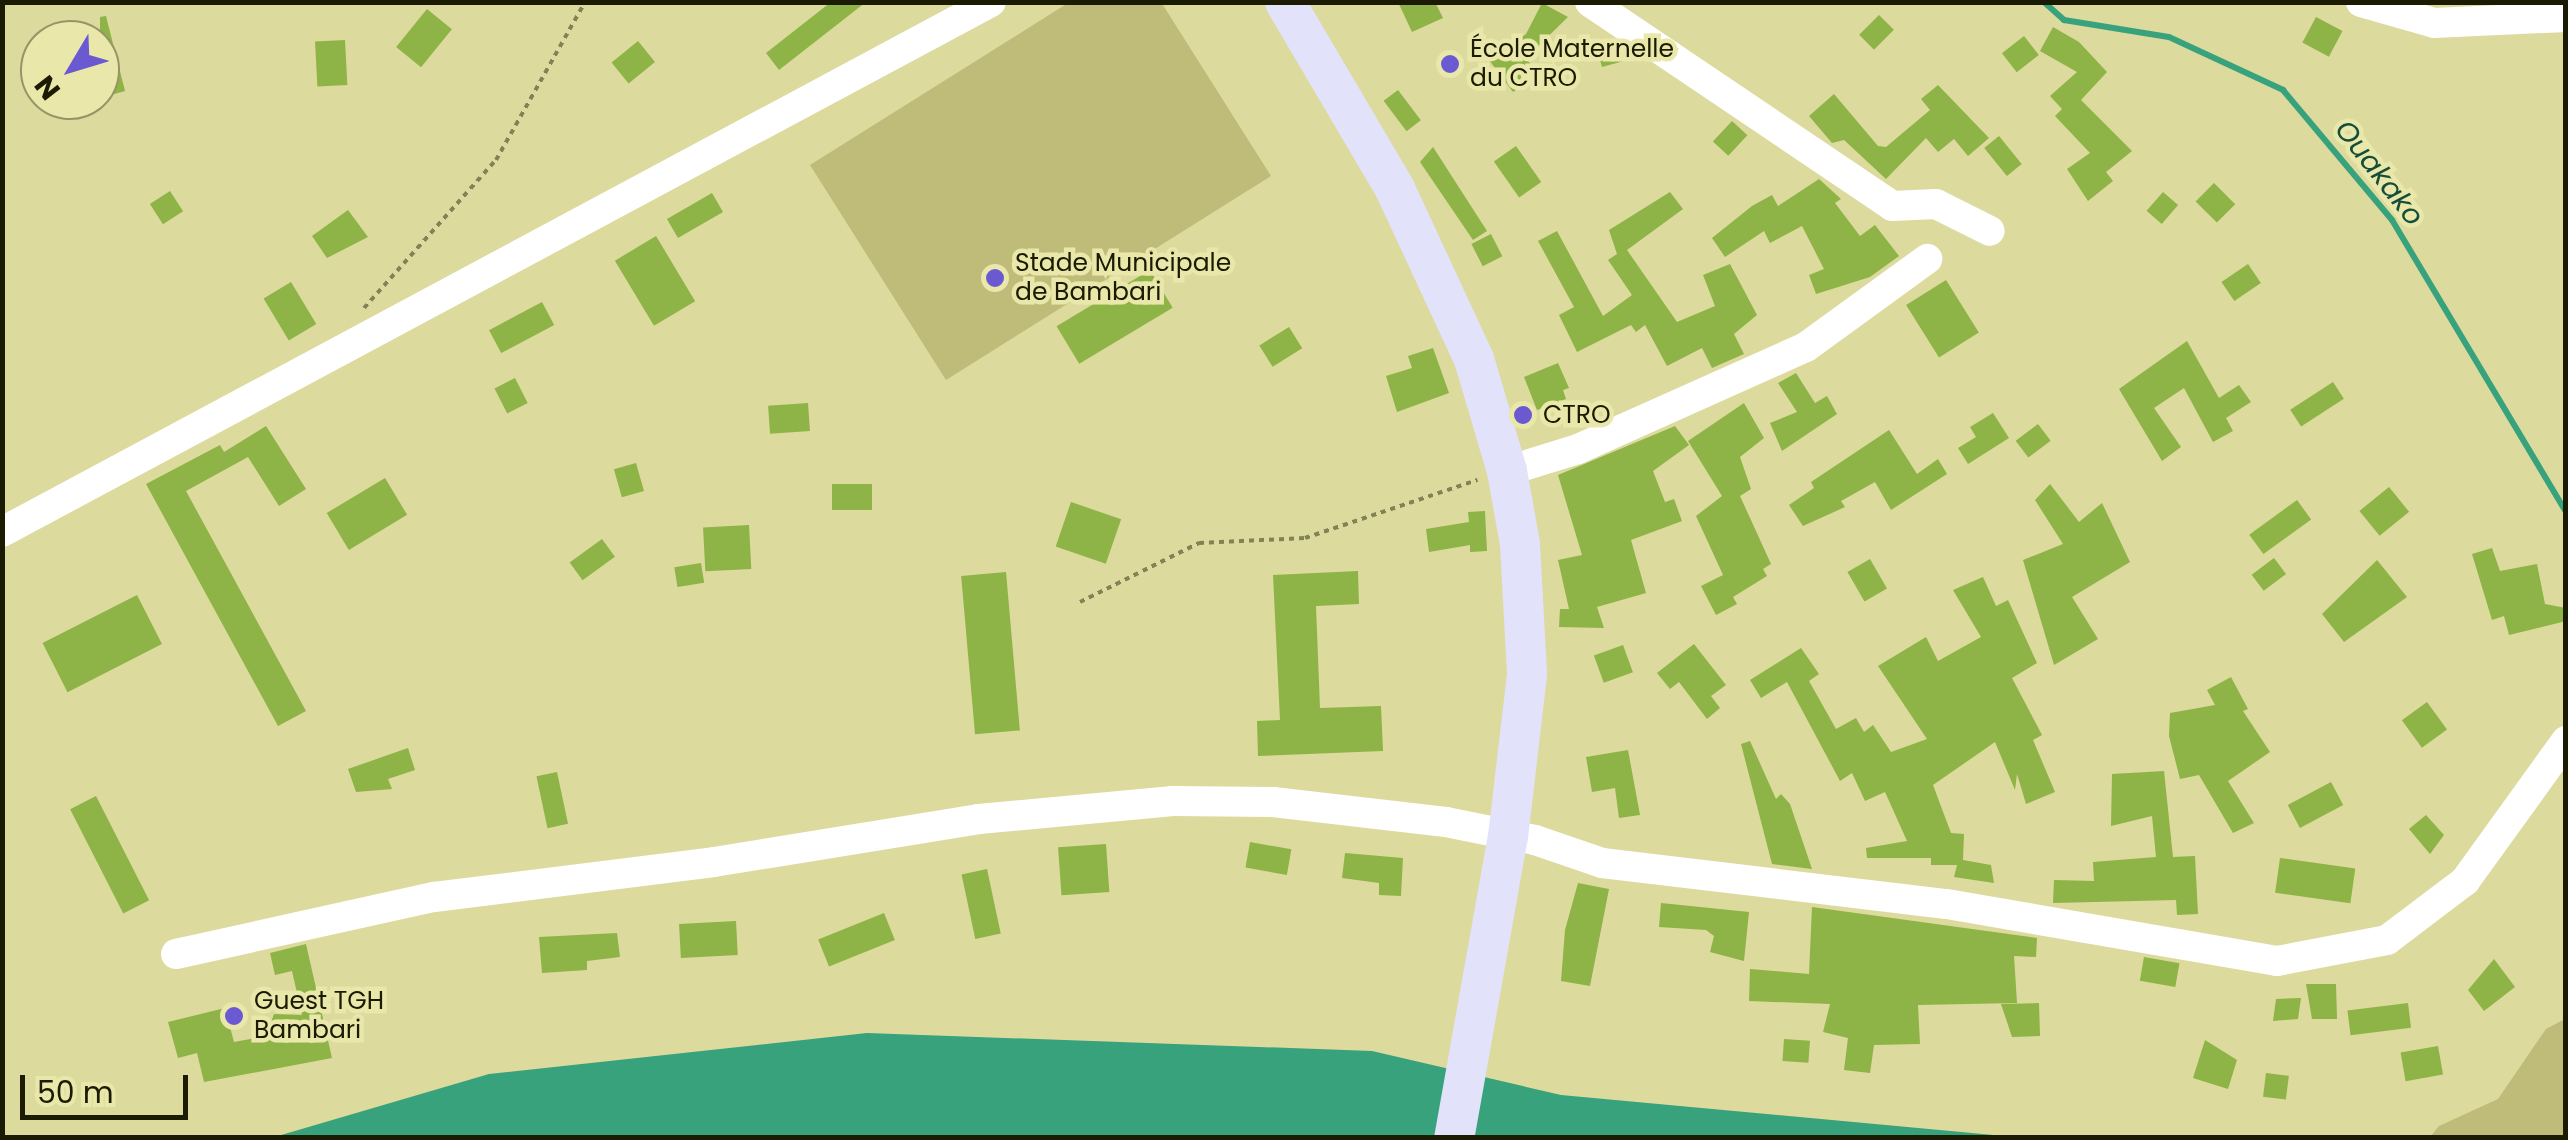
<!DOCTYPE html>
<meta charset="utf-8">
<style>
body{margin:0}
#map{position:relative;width:2568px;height:1140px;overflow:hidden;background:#dcda9d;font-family:Poppins,sans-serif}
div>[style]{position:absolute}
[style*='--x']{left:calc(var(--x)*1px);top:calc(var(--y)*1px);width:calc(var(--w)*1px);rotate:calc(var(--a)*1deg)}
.green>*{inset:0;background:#bfbb78}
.water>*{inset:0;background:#37a27c}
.stream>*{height:6px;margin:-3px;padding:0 3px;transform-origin:3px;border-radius:3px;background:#37a27c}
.building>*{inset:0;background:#8eb347;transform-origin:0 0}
.path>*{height:4px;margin-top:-2px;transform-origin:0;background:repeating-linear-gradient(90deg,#838256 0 5px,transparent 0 10px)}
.minor>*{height:30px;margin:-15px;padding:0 15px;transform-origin:15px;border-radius:15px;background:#fff}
.major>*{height:40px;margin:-20px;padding:0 20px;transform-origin:20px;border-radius:20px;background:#e3e2fb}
.dots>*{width:28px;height:28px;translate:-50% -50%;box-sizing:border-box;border:5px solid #e9e7a9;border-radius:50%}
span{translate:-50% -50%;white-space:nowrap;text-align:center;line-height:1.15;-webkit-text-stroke:9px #e9e7a9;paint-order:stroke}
.poi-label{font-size:25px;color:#1b1a03}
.left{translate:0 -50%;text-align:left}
.water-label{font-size:28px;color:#144e3a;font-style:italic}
.frame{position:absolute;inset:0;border:5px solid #1b1a03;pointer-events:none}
.north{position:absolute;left:20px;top:20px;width:100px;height:100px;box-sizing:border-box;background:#e9e7a9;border:2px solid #979567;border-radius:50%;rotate:232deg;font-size:28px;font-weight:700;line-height:40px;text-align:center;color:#1b1a03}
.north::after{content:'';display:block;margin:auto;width:35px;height:45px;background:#6b59d2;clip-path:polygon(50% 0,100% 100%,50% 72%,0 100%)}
.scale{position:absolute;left:20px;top:1075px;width:168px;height:45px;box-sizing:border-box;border:5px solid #1b1a03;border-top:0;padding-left:12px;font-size:30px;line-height:35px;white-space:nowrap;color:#1b1a03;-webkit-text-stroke:8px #e9e7a9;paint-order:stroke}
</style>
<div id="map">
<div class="green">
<i style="clip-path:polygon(1161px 2px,1271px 176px,946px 380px,810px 165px,1068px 3px)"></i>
<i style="clip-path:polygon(2565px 1019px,2565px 1137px,2430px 1137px,2439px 1126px,2498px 1099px,2546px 1029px)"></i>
</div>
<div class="water">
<i style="clip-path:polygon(867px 1033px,1372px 1051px,1561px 1095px,2015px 1137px,271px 1138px,489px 1074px)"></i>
</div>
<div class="stream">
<i style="--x:2044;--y:2;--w:27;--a:42"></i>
<i style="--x:2064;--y:20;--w:106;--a:9.2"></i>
<i style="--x:2169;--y:37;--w:126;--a:24.9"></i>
<i style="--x:2283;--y:90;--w:170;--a:50"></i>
<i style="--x:2392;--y:220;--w:340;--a:59.2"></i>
</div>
<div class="building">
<i style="clip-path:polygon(831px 2px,866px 2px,779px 70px,766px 53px)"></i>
<i style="clip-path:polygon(1398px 2px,1435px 2px,1443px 18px,1412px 32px)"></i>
<i style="clip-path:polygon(1542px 3px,1568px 17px,1526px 58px,1538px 74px,1513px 92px,1489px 60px,1526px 34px)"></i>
<i style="left:427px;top:9px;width:32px;height:49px;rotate:39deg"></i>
<i style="left:1879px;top:15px;width:21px;height:28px;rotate:45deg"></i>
<i style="clip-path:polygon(106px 16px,125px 91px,100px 98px,100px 17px)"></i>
<i style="left:2316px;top:17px;width:30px;height:29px;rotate:28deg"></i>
<i style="clip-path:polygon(2053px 27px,2079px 42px,2107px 72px,2081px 100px,2132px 151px,2106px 172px,2113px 181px,2088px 201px,2067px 169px,2090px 153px,2055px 116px,2062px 109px,2050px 96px,2077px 72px,2040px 51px)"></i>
<i style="left:2024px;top:36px;width:24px;height:28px;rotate:52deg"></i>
<i style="left:345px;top:40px;width:45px;height:30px;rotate:87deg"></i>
<i style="left:638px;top:41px;width:27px;height:34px;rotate:51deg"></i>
<i style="clip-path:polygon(1618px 44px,1638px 57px,1602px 67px,1597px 49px)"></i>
<i style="clip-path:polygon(1938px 85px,1989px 138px,1968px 156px,1954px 139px,1938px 152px,1926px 138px,1886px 179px,1844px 140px,1832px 143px,1809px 116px,1834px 94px,1878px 146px,1886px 147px,1930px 110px,1921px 99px)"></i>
<i style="left:1398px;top:90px;width:38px;height:18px;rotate:53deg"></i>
<i style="left:1732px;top:121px;width:21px;height:28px;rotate:43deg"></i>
<i style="left:1999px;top:136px;width:36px;height:19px;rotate:51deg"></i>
<i style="left:1516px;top:146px;width:44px;height:27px;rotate:55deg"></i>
<i style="clip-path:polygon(1433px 147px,1487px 231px,1473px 240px,1420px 162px)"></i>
<i style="clip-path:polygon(1819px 179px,1841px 199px,1835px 203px,1860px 236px,1875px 225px,1899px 256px,1870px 277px,1816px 294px,1809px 275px,1824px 269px,1802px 226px,1770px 243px,1764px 231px,1725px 257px,1712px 238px,1752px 206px,1772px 195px,1778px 206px)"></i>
<i style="left:2214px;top:183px;width:30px;height:26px;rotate:45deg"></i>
<i style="left:170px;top:191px;width:24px;height:24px;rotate:57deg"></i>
<i style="clip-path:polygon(1670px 192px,1683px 209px,1627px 250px,1677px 322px,1715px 306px,1703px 275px,1730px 264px,1757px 315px,1734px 334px,1744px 354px,1712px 368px,1702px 348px,1667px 366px,1645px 325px,1636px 332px,1631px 325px,1577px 352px,1559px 315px,1574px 307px,1538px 241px,1557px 231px,1603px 316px,1632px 295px,1608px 260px,1617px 254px,1609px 230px)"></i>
<i style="left:2163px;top:192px;width:20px;height:25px;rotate:41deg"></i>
<i style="left:712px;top:193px;width:22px;height:52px;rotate:60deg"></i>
<i style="clip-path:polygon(348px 210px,368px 237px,327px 258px,312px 236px)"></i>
<i style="left:1491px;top:234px;width:25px;height:22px;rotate:63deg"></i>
<i style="left:656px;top:236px;width:76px;height:48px;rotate:59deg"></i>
<i style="left:2248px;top:264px;width:23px;height:32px;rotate:56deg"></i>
<i style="left:1150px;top:270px;width:44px;height:109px;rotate:59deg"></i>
<i style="left:1946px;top:280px;width:62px;height:47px;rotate:58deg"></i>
<i style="left:291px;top:282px;width:49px;height:32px;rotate:59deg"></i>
<i style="left:542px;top:302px;width:26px;height:60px;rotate:62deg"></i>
<i style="left:1289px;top:327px;width:25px;height:35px;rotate:58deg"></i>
<i style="clip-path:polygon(2187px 341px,2219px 398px,2239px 385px,2251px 402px,2226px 418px,2233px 431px,2213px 442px,2184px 388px,2154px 408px,2181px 447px,2162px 461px,2119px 389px)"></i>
<i style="clip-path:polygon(1433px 348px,1449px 393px,1397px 412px,1386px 376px,1412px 368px,1408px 356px)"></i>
<i style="clip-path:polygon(1558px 363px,1569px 388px,1563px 390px,1566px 399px,1537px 410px,1524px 377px)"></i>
<i style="clip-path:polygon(1796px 373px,1815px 403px,1827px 396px,1837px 414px,1782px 451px,1770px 423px,1797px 412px,1778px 383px)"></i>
<i style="left:515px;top:378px;width:28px;height:23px;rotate:63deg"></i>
<i style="left:2333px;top:382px;width:20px;height:51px;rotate:57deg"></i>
<i style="left:808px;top:403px;width:28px;height:40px;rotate:86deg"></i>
<i style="clip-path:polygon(1744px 403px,1764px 438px,1740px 457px,1751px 489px,1740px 496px,1771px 564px,1763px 569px,1767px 576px,1733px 597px,1737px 604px,1716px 615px,1701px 586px,1723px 575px,1696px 516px,1722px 496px,1688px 441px)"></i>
<i style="clip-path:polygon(1993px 413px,2009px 438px,1968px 464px,1958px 448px,1976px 437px,1970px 427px)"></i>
<i style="left:2038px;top:424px;width:21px;height:28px;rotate:53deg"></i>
<i style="clip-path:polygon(266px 426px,306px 489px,279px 506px,248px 457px,186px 491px,306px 711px,278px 726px,146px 484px,220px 445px,224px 452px)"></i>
<i style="clip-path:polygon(1675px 426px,1689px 445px,1653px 471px,1665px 502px,1674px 499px,1682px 521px,1631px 540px,1646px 593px,1597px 607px,1604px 628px,1559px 627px,1560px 609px,1569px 609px,1558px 560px,1582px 555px,1558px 475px)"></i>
<i style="clip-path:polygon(1889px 430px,1917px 474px,1938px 459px,1947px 474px,1891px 510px,1875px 482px,1841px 501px,1845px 507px,1803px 526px,1789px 505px,1814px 488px,1811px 482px)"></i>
<i style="left:636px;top:463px;width:29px;height:23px;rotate:74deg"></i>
<i style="left:385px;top:478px;width:43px;height:68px;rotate:59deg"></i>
<i style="left:832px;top:484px;width:40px;height:26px"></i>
<i style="clip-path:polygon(2050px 484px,2079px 522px,2102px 503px,2130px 562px,2072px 597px,2098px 639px,2054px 665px,2023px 560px,2063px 544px,2035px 500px)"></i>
<i style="left:2389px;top:487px;width:32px;height:38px;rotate:51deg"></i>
<i style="left:2297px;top:500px;width:24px;height:59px;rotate:54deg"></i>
<i style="left:1071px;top:502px;width:53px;height:47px;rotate:19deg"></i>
<i style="clip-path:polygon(1485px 511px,1487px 551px,1470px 552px,1470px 545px,1429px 552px,1426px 529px,1469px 522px,1468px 512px)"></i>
<i style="left:749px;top:525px;width:44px;height:46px;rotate:87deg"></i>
<i style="left:602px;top:539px;width:22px;height:40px;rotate:54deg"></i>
<i style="clip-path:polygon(2492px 548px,2500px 571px,2537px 564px,2545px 604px,2566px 608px,2566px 621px,2509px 635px,2504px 616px,2492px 620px,2472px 554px)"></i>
<i style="left:2274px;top:558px;width:20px;height:28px;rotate:53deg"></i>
<i style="left:1870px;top:559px;width:34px;height:26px;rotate:60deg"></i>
<i style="clip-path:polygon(2377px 560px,2407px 597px,2344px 642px,2322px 614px)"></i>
<i style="left:701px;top:563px;width:20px;height:27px;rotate:81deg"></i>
<i style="clip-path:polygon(1358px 571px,1359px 604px,1316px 606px,1320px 708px,1381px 706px,1383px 751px,1258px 756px,1257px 721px,1280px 720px,1273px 575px)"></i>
<i style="left:1006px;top:572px;width:159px;height:45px;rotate:85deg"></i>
<i style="clip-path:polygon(1983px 577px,1996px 606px,2008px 600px,2037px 663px,2012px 678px,2042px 735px,2033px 740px,2055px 792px,2026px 804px,2017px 774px,2015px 790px,1995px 742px,1933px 785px,1951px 833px,1964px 834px,1963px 860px,1991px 865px,1994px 883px,1954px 877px,1957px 865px,1931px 865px,1931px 858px,1867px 858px,1866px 848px,1907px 841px,1885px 792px,1865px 801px,1852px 773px,1840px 781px,1787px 682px,1761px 698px,1750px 680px,1801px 648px,1819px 674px,1809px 681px,1836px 729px,1856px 718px,1864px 732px,1873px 725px,1891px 752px,1927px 739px,1878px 666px,1926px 637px,1938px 661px,1981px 637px,1953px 590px)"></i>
<i style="left:137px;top:595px;width:55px;height:106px;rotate:63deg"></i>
<i style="clip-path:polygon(1694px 644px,1726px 685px,1711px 696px,1720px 708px,1707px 719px,1679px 682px,1670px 689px,1657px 673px)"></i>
<i style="left:1623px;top:645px;width:29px;height:31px;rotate:70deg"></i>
<i style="clip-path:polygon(2231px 677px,2248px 709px,2243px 711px,2270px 752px,2228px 781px,2254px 823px,2233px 833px,2199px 775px,2180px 779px,2169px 736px,2170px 713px,2215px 705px,2207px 690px)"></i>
<i style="left:2427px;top:702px;width:34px;height:31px;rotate:54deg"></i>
<i style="clip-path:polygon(1750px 741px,1776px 799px,1781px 794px,1790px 804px,1812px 869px,1772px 864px,1741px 744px)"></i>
<i style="clip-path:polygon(408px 748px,415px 770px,388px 779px,392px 789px,356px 792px,348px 769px)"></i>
<i style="clip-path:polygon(1628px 750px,1640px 815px,1619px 818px,1615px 788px,1592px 792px,1586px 757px)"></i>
<i style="clip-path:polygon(2164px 771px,2173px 857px,2195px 856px,2198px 914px,2177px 915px,2176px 900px,2053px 903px,2054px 880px,2094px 881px,2093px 862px,2156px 857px,2152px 816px,2111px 826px,2112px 774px)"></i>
<i style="left:557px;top:772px;width:53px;height:21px;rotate:78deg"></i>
<i style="left:2331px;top:782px;width:26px;height:49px;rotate:62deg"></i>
<i style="left:96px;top:796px;width:117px;height:29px;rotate:63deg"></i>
<i style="clip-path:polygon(2426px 815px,2444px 835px,2430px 854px,2409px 829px)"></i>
<i style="left:1250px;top:842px;width:42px;height:26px;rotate:10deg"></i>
<i style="left:1106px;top:844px;width:48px;height:48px;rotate:86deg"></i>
<i style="clip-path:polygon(1345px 853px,1403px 858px,1401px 896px,1379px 895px,1379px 883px,1342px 878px)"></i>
<i style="left:2280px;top:858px;width:76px;height:35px;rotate:8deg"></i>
<i style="left:987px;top:869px;width:66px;height:26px;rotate:78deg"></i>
<i style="clip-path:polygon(1578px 883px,1609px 889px,1590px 986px,1561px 981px,1565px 930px)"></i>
<i style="clip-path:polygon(1661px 903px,1749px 912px,1744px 961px,1710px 952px,1714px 936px,1706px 930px,1659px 927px)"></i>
<i style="clip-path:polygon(1812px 907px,2037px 938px,2036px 957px,2014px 956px,2017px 1003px,1918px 1005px,1920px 1044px,1874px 1045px,1870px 1073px,1844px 1070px,1848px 1038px,1823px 1032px,1830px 1004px,1749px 1001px,1750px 969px,1809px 974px)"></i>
<i style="left:884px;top:913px;width:29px;height:71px;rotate:68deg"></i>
<i style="left:736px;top:921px;width:34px;height:57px;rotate:87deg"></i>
<i style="clip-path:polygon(617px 933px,620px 957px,587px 961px,587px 970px,542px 973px,539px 937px)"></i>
<i style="clip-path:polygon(306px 944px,332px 1058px,204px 1082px,197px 1053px,178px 1058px,168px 1022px,225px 1008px,234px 1042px,266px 1036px,274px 1014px,302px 1015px,292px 971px,275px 975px,270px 953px)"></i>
<i style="left:2144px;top:957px;width:36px;height:24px;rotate:10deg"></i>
<i style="clip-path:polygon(2494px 959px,2515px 987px,2484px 1011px,2468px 990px)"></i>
<i style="clip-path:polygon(2306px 984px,2336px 984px,2337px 1019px,2312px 1019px)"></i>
<i style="clip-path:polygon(2301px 998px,2298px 1019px,2273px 1021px,2276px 999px)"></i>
<i style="clip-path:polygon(2039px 1003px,2040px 1036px,2012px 1037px,2001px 1004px)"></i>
<i style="left:2408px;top:1003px;width:25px;height:61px;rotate:83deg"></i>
<i style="left:1784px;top:1039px;width:26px;height:22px;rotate:4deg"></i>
<i style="clip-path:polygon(2205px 1040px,2237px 1060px,2228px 1089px,2193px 1078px)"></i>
<i style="left:2438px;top:1046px;width:29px;height:38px;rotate:80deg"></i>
<i style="left:2266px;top:1073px;width:23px;height:24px;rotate:7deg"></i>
</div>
<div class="path">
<i style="--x:364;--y:308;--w:198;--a:-48.3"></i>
<i style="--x:496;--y:160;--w:181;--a:-60.6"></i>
<i style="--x:1080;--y:602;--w:133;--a:-26.4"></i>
<i style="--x:1199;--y:543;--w:106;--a:-2.7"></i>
<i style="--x:1305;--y:538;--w:182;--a:-18.6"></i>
</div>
<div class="minor">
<i style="--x:1590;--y:2;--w:364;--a:34"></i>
<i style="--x:1892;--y:206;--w:44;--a:-2.6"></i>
<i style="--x:1936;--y:204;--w:60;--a:26.6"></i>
<i style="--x:2361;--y:2;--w:76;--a:16"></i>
<i style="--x:2434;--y:23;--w:132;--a:-2.6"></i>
<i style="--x:1507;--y:471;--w:74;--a:-17.2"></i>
<i style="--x:1578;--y:449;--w:250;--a:-24.1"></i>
<i style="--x:1806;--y:347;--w:150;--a:-36"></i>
<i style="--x:2;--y:532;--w:1122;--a:-28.19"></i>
<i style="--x:176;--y:954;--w:264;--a:-12.5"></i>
<i style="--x:434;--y:897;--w:282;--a:-7.1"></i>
<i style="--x:714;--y:862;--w:268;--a:-9.2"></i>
<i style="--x:979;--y:819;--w:195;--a:-5.3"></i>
<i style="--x:1173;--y:801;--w:100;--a:0.6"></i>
<i style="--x:1273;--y:802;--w:174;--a:6.6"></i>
<i style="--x:1446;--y:822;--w:91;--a:11.4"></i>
<i style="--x:1535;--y:840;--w:71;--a:18.9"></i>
<i style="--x:1602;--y:863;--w:347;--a:6.8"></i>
<i style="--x:1947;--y:904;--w:335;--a:9.8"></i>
<i style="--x:2277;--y:961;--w:112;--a:-10.8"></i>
<i style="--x:2387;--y:940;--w:98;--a:-37.1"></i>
<i style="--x:2465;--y:881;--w:173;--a:-54.2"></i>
</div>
<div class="major">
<i style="--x:1285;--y:2;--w:217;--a:59.5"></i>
<i style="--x:1395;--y:189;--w:187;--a:65.1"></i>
<i style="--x:1474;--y:359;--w:117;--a:73.6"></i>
<i style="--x:1507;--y:471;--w:74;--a:79.9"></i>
<i style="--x:1520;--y:544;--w:131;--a:86.9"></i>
<i style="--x:1527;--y:675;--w:162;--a:96.7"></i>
<i style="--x:1508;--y:836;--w:307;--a:100.1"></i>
</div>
<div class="dots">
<i style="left:1450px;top:64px;background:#6b59d2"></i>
<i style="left:995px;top:278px;background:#6b59d2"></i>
<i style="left:1523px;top:415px;background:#6b59d2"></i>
<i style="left:234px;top:1016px;background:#6b59d2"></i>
</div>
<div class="poi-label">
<span class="left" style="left:1470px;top:64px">École Maternelle<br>du CTRO</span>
<span class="left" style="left:1015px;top:278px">Stade Municipale<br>de Bambari</span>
<span class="left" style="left:1543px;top:415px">CTRO</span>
<span class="left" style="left:254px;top:1016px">Guest TGH<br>Bambari</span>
</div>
<div class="water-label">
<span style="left:2379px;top:173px;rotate:52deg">Ouakako</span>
</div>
<div class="frame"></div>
<div class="north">N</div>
<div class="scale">50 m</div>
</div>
